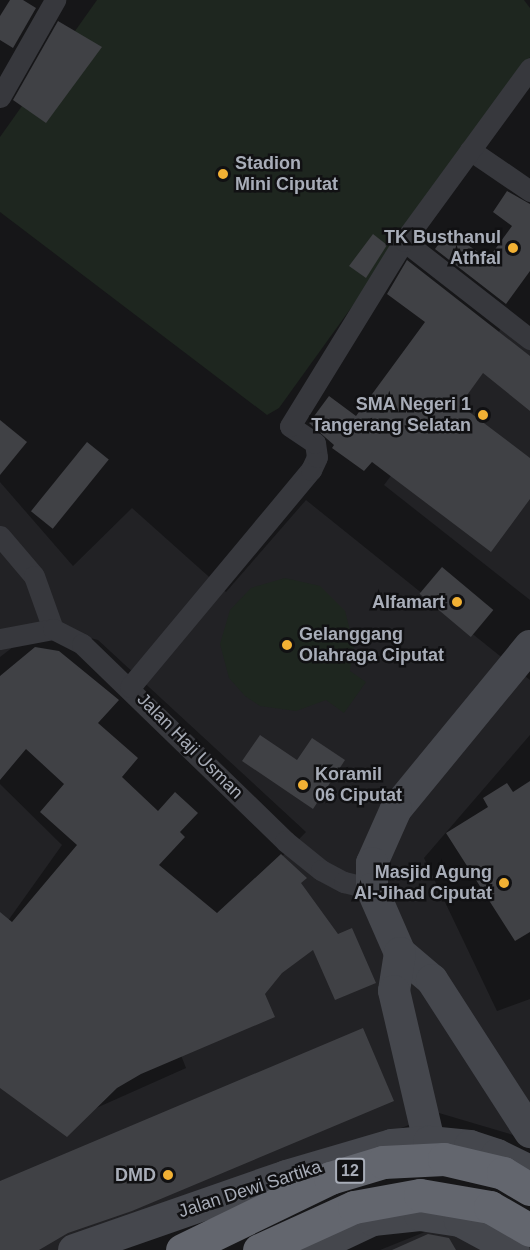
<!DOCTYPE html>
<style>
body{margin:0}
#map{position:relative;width:530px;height:1250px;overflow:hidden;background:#161618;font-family:Helvetica,sans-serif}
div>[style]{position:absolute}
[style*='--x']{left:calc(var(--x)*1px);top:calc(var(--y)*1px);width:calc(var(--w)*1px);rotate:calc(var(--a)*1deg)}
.built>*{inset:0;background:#222225}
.green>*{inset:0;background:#1e261f}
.building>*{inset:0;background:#404145;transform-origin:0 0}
.street>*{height:21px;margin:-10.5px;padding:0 10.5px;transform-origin:10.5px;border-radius:10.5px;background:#37383d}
.secondary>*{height:32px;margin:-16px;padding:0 16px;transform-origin:16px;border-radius:16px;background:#45474d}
.highway>*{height:33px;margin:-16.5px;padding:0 16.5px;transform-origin:16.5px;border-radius:16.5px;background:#63666e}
.dots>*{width:16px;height:16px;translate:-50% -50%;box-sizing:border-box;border:3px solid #111113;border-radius:50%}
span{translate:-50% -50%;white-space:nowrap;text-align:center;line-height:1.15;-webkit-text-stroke:5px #111113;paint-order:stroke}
.shield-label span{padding:2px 4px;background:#111113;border:2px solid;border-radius:4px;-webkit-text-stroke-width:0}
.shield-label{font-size:16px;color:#a8adb8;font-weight:700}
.poi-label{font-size:18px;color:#a8adb8;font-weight:700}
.left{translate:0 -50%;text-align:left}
.right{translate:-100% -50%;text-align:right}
.street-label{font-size:18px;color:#a8adb8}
</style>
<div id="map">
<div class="built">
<i style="clip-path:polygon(503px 326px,530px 346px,530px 600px,384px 485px)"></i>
<i style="clip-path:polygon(0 482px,73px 566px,132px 508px,226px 592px,306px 500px,530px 680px,530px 735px,424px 858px,497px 1011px,530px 999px,530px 1140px,439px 1113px,94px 1250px,0 1250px,0 1055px,76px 1117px,186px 1068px,154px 987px,306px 832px,98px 640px,42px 625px,0 657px)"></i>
<i style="clip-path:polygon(0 784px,62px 845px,0 932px)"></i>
<i style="clip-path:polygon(442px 1225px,506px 1250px,380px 1250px)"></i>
</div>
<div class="green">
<i style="clip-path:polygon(97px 0,524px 0,530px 8px,530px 57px,526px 65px,279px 408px,267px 415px,0 212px,0 137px)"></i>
<i style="clip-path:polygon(285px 578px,320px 586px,345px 611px,354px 646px,350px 671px,366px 682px,344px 713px,326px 700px,296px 711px,260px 706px,245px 696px,229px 678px,220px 644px,230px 610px,251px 588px)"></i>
</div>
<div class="building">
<i style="clip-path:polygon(10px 0,23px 0,36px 8px,13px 48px,0 40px,0 16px)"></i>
<i style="clip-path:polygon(58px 21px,102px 47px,46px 123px,13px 100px)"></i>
<i style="clip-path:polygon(507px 191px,530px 204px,530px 271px,506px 304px,435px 249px,448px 231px,488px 259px,512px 226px,493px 212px)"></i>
<i style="clip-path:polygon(373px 234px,387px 245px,366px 278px,349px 266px)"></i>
<i style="clip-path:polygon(407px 260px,530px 356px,530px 411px,483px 373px,460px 405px,530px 458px,530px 499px,491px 552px,372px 462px,364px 471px,332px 448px,334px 445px,309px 423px,329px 396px,356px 416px,425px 322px,387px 294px)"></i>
<i style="clip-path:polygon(0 420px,27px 442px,0 475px)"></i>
<i style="left:87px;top:442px;width:28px;height:89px;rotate:39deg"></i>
<i style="left:442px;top:567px;width:67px;height:35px;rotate:40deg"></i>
<i style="clip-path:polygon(35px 647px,59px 651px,119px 700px,98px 723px,138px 758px,122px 777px,158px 811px,175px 792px,198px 813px,180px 832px,185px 837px,159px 865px,217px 913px,281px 854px,307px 878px,301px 883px,338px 934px,352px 928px,376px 983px,335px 1000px,313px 950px,282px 973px,265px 994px,275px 1017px,141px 1074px,117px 1088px,67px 1137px,0 1088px,0 912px,12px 922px,77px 845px,40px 812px,64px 784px,26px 749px,0 780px,0 676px)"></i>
<i style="clip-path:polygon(260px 735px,297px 760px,312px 738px,345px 760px,313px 809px,242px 761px)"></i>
<i style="clip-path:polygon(530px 781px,530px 932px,515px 941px,446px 833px,488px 807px,483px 798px,507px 783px,513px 792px)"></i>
<i style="clip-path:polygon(363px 1028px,394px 1101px,132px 1211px,68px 1233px,39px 1250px,0 1250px,0 1181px)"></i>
<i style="clip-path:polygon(428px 1234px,449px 1238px,456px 1250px,392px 1250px)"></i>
</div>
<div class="street">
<i style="--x:0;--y:97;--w:112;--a:-60.4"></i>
<i style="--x:470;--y:150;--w:73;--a:34.3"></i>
<i style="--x:404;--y:241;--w:160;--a:37.9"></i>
<i style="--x:0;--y:536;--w:52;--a:49.6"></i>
<i style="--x:34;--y:576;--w:56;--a:70.3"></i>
<i style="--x:0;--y:639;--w:54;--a:-10.7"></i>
<i style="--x:53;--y:629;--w:33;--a:27"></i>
<i style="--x:82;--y:644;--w:283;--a:44.1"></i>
<i style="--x:285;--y:841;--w:46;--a:38.9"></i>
<i style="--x:321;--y:870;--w:26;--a:28"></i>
<i style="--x:344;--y:882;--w:29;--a:14"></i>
<i style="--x:130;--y:687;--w:283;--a:-50.2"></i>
<i style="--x:311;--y:470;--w:14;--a:-65"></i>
<i style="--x:317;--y:457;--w:14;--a:-98"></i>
<i style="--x:315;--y:443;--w:30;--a:-146"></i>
<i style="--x:290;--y:426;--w:217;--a:-58.4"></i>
<i style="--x:404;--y:241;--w:214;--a:-53.9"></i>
</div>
<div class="secondary">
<i style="--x:530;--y:646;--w:211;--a:129.4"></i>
<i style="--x:396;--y:809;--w:59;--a:114"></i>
<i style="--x:372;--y:863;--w:26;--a:90"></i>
<i style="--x:372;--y:889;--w:70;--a:66.4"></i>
<i style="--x:400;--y:953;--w:42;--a:40.2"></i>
<i style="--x:432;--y:980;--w:181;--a:57.2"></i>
<i style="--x:400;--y:953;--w:38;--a:99"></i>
<i style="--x:394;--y:991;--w:155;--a:76.9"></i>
<i style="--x:74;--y:1250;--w:225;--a:-19.2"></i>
<i style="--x:286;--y:1176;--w:110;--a:-16.3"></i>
<i style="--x:392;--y:1145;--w:37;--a:-5"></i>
<i style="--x:429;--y:1142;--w:41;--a:5.6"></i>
<i style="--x:470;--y:1146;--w:28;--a:18"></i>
<i style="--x:497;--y:1155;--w:37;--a:26"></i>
<i style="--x:309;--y:1250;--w:71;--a:-25.1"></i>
<i style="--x:373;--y:1220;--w:47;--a:-6.1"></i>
<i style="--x:420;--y:1215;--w:40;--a:8.5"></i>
<i style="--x:460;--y:1221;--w:61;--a:28.2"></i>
</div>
<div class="highway">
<i style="--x:182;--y:1250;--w:165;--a:-25.9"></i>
<i style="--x:330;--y:1178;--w:55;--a:-16.8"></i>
<i style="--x:383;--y:1162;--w:61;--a:-2.8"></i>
<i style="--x:444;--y:1159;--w:61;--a:13.3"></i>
<i style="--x:503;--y:1173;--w:31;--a:31"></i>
<i style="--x:259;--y:1250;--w:104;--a:-24.4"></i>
<i style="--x:354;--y:1207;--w:67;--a:-10.3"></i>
<i style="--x:420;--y:1195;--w:71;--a:9.7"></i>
<i style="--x:490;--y:1207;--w:46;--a:29.9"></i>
</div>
<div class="dots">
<i style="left:223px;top:174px;background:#f2b134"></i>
<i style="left:513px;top:248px;background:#f2b134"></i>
<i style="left:483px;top:415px;background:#f2b134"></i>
<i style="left:457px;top:602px;background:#f2b134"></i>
<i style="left:287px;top:645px;background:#f2b134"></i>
<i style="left:303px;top:785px;background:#f2b134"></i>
<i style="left:504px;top:883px;background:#f2b134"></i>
<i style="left:168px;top:1175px;background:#f2b134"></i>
</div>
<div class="shield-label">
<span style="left:350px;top:1171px">12</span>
</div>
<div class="poi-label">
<span class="left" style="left:235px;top:174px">Stadion<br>Mini Ciputat</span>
<span class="right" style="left:501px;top:248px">TK Busthanul<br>Athfal</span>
<span class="right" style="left:471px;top:415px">SMA Negeri 1<br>Tangerang Selatan</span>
<span class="right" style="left:445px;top:602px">Alfamart</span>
<span class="left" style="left:299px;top:645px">Gelanggang<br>Olahraga Ciputat</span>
<span class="left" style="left:315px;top:785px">Koramil<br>06 Ciputat</span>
<span class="right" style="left:492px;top:883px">Masjid Agung<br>Al-Jihad Ciputat</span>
<span class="right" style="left:156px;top:1175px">DMD</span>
</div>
<div class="street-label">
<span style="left:190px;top:746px;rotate:45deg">Jalan Haji Usman</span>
<span style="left:250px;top:1189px;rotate:-18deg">Jalan Dewi Sartika</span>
</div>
</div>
